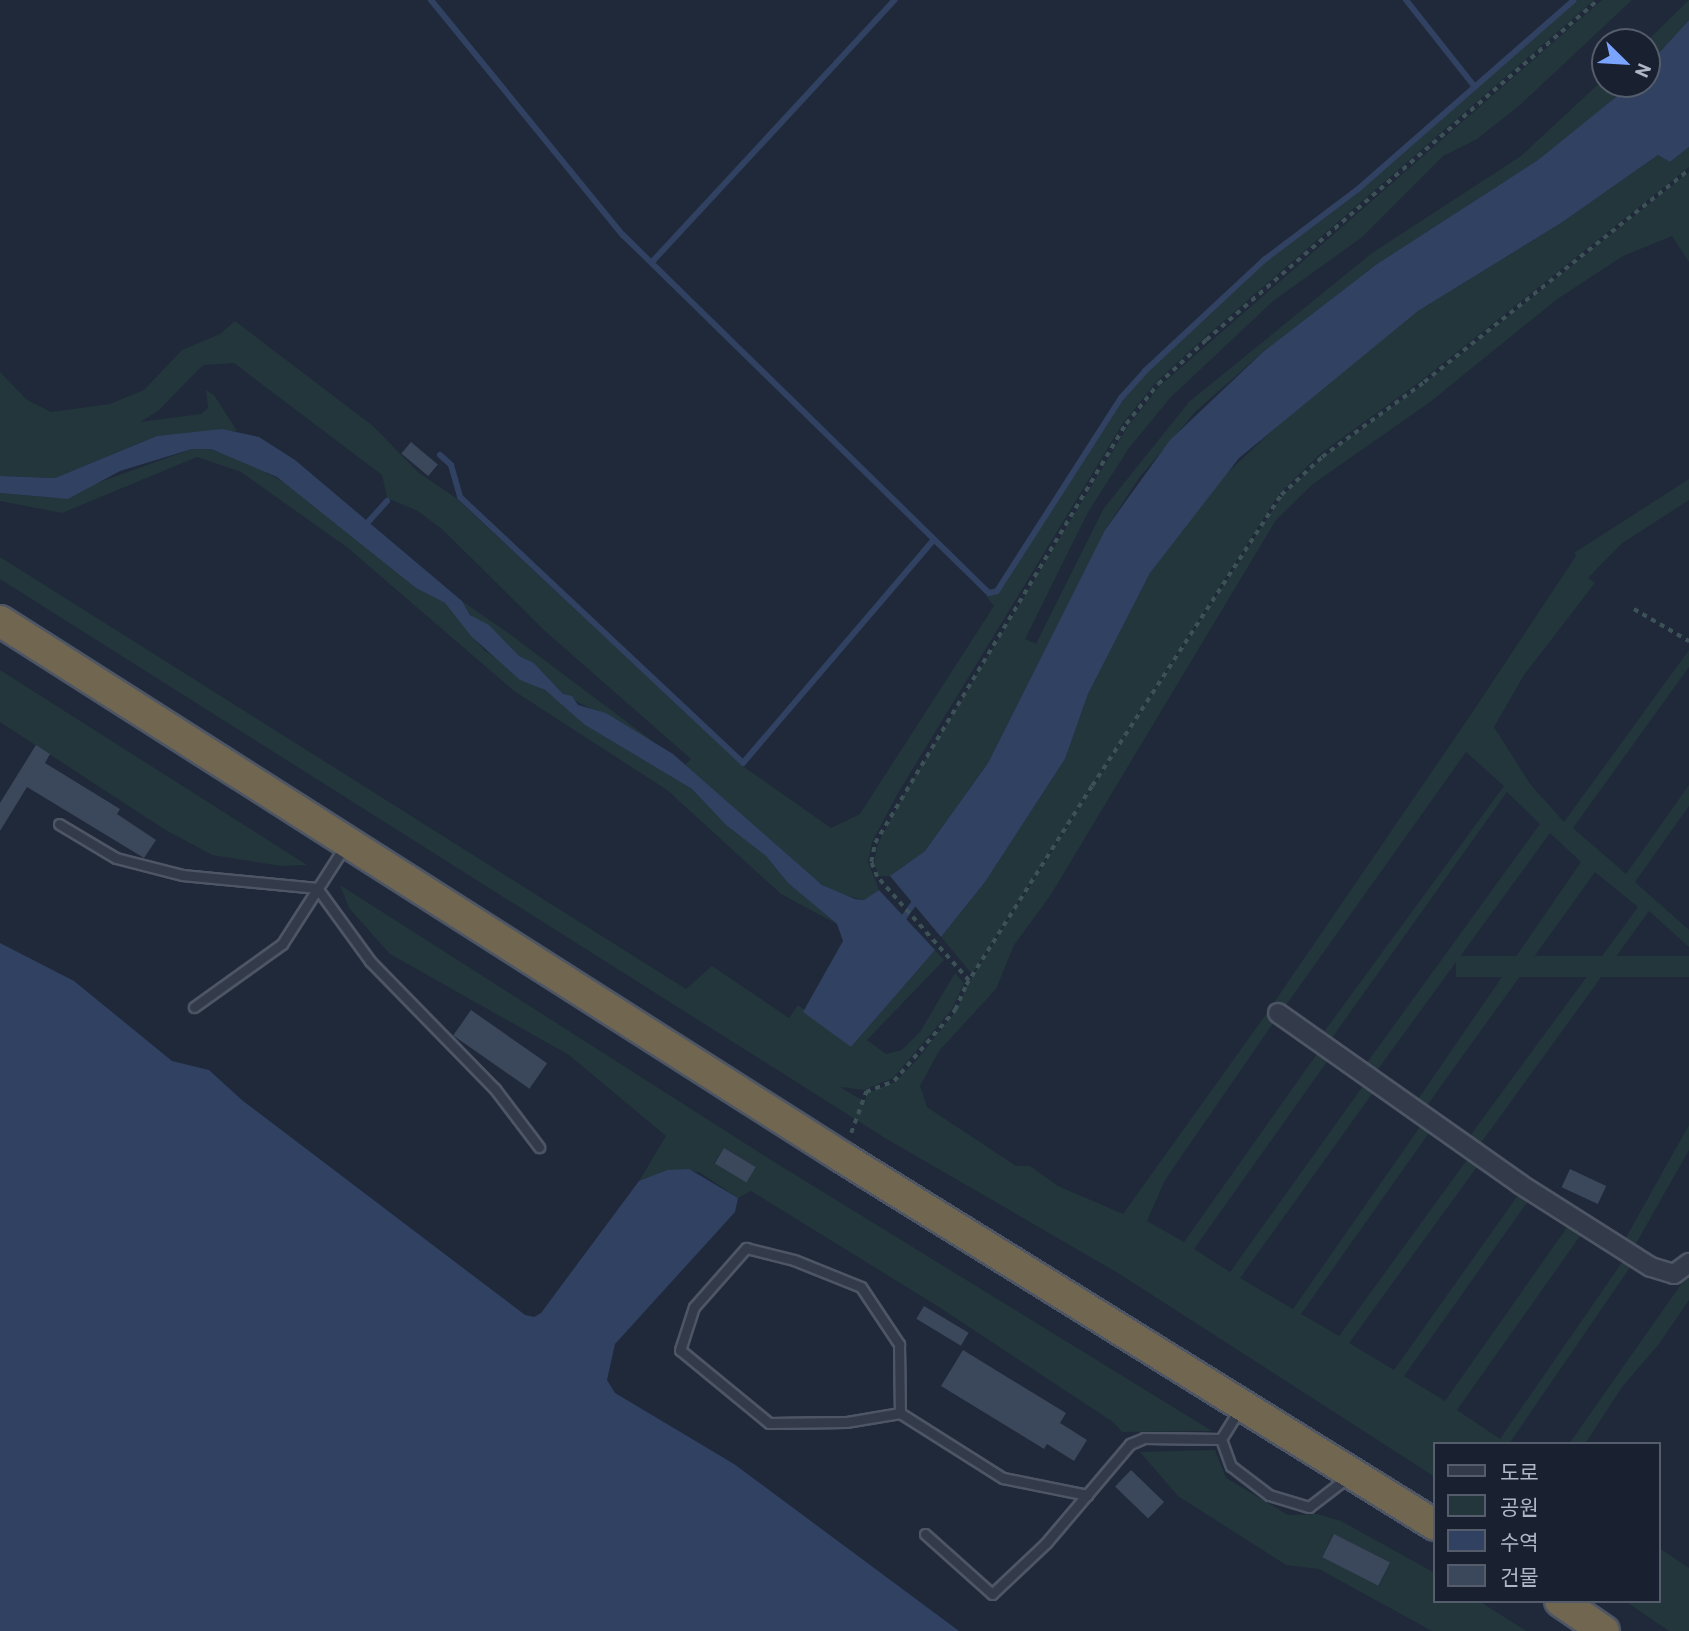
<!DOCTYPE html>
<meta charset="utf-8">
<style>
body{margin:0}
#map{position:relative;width:1689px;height:1631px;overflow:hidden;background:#20293a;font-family:Barlow,"Noto Sans KR",sans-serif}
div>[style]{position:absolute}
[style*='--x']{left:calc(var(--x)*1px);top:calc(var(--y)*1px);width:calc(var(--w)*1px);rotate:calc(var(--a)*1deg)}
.green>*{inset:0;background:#22363b;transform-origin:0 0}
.water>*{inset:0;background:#304161}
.stream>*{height:6px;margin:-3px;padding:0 3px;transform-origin:3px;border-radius:3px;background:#304161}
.building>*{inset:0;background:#3b475b;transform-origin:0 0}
.path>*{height:3.5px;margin-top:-1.75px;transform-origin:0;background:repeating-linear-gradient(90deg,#3c5256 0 5px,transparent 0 10px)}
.roads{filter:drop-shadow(2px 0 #4e5665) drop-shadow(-2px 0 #4e5665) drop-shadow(0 2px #4e5665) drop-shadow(0 -2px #4e5665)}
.lane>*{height:9px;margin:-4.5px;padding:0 4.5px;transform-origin:4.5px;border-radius:4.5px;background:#333b4b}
.street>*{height:18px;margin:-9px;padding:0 9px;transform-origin:9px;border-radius:9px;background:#333b4b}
.highway>*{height:30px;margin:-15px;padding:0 15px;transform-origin:15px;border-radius:15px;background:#716650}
span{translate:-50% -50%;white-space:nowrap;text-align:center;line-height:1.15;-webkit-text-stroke:7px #19202f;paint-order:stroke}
.legend{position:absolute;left:1433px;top:1442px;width:228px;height:161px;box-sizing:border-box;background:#19202f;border:2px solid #555c6c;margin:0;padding:9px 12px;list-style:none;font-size:21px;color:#aeb6c7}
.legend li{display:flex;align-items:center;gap:14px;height:35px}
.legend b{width:35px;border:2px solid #555c6c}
.north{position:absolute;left:1591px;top:28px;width:70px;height:70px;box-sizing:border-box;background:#19202f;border:2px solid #555c6c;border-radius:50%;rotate:114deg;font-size:19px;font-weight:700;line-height:28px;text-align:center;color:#aeb6c7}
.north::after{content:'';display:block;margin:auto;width:24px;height:32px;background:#7ba4ff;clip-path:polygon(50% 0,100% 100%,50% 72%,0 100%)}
</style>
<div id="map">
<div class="green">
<i style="clip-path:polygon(1578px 0,1594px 0,1204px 338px,1156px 382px,1123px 423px,898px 793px,872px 842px,868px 862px,879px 890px,864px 900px,833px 892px,804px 872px,685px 765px,691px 759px,545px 631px,443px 530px,418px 511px,387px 498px,382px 475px,234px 363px,203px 365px,158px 411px,140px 422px,201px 414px,208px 408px,206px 390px,214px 395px,237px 431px,157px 436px,55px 478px,0 476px,0 372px,27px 400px,51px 412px,110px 404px,144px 390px,182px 350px,220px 334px,235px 321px,373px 426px,419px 473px,456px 498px,744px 767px,831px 828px,860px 814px,994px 606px,986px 596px,998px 593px,1124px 399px,1147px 373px,1266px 262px,1359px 192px)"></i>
<i style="clip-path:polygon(1602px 0,1632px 0,1520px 105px,1477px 139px,1443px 156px,1361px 238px,1273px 301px,1170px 398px,1129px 448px,1088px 512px,1025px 639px,1036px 644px,1104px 508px,1189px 402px,1372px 253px,1521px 156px,1605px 78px,1605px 84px,1632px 84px,1538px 160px,1377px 264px,1263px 352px,1196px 411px,1139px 478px,1105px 530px,988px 763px,925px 851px,890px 876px,879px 876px,874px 862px,878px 844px,903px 796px,1128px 426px,1160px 386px)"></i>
<i style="clip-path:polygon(1689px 0,1689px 20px,1647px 66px,1646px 42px)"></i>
<i style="clip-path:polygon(1689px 147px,1689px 167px,1422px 380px,1320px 454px,1279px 494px,972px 974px,941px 937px,985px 882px,1065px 759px,1088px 694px,1150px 573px,1214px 485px,1314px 392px,1418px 311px,1561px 223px,1658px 155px,1670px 162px)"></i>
<i style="clip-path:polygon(1689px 172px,1689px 262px,1672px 236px,1623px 256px,1556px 300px,1430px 402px,1313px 484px,1276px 520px,1050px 896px,1014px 945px,996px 989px,939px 1051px,920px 1086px,927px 1107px,1016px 1166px,1030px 1166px,1058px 1186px,1123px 1214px,1267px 1013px,1276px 1019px,1165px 1180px,1147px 1221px,1184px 1242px,1319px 1051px,1329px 1059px,1194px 1249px,1230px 1272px,1365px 1083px,1374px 1091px,1240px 1278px,1293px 1309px,1422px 1124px,1431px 1130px,1301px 1314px,1339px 1336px,1469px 1157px,1479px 1164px,1349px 1343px,1394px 1370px,1521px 1191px,1531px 1197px,1404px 1376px,1445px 1401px,1570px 1223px,1583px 1232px,1457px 1410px,1500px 1439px,1625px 1258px,1633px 1263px,1509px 1444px,1435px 1444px,1435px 1477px,1118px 1273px,885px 1138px,0 579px,0 557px,686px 989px,712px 966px,789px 1018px,798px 1005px,851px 1047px,935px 950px,944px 960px,867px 1040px,886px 1054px,902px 1050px,920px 1032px,955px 973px,964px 983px,952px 1009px,893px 1078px,864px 1090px,840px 1087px,865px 1102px,867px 1093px,895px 1082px,915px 1062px,956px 1011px,967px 985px,1138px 716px,1282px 496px,1322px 458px,1425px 383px)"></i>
<i style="clip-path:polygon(192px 449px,210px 449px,248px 463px,291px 486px,416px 588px,445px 603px,484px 650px,569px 707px,585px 725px,692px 789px,726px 825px,766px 856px,788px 883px,837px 924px,781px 894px,667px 790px,514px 691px,348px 548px,241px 472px,197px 457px,62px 513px,0 501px,0 493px,55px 498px)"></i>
<i style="clip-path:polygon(1689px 479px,1689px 500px,1621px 544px,1588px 578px,1595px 583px,1524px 675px,1494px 727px,1530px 784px,1564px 822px,1689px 650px,1689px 667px,1573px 828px,1626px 874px,1689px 785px,1689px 806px,1635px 882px,1689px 930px,1689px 947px,1649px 911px,1478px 1147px,1467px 1140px,1638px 907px,1595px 872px,1423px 1111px,1414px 1105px,1581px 862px,1550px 833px,1373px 1076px,1363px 1068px,1540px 824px,1507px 792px,1329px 1042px,1321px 1036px,1504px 786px,1466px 752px,1284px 1008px,1275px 1001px,1472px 713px,1576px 556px,1574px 553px)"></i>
<i style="clip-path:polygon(462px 601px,511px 635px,655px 743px,563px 694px,534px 663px,519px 656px,470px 614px)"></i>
<i style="clip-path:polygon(0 670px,307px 865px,281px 866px,212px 855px,164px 829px,0 722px)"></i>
<i style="clip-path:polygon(evenodd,340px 885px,771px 1160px,1212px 1431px,1122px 1432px,1113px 1422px,939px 1307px,751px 1191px,738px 1198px,699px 1172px,667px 1170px,639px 1181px,666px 1136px,569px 1055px,390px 954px,349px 908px,340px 885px,724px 1148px,755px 1167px,746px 1182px,714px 1163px,724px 1148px)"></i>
<i style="left:1689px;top:956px;width:21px;height:233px;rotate:90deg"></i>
<i style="clip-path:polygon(1689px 1125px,1689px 1150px,1634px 1247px,1624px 1241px)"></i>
<i style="clip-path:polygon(1689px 1273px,1689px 1300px,1659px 1344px,1622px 1387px,1585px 1444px,1569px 1444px)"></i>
<i style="clip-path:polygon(evenodd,1215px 1450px,1226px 1478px,1288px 1515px,1317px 1514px,1341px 1521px,1435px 1573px,1435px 1601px,1479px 1601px,1526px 1631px,1432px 1631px,1319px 1569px,1286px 1565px,1178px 1496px,1140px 1452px,1215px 1450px,1333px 1534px,1390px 1563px,1379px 1586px,1322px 1557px,1333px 1534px)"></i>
<i style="clip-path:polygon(1659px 1548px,1689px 1568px,1689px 1631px,1669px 1631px,1625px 1601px,1659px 1601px)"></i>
</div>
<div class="water">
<i style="clip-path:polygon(1689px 20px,1689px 147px,1670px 162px,1658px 155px,1561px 223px,1418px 311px,1239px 458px,1150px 573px,1088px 694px,1065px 759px,985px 882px,941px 937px,890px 876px,925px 851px,988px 763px,1105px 530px,1170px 440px,1263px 352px,1377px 264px,1538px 160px,1632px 84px,1647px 84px,1647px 66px)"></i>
<i style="clip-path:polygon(222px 429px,259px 437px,295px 460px,462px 601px,470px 615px,489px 625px,519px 656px,534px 663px,563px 694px,572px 696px,578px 705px,606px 713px,673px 754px,822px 885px,855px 899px,864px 900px,879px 890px,935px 950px,851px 1047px,803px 1012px,843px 941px,837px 924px,788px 883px,766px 856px,726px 825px,692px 789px,585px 725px,545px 690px,520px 680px,471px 636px,445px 603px,416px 588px,277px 477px,211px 449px,192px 449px,120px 471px,68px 499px,0 493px,0 476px,55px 478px,157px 436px)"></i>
<i style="clip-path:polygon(0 943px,74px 981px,172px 1061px,209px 1070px,243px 1101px,525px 1315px,534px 1317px,541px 1313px,639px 1181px,667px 1170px,689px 1169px,738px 1198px,735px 1212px,615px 1344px,607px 1380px,615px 1393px,734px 1464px,959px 1631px,0 1631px)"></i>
</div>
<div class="stream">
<i style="--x:431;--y:0;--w:303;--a:50.8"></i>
<i style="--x:623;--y:235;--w:512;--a:44.37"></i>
<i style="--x:989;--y:593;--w:8;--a:-14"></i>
<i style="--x:997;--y:591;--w:229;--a:-57.3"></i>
<i style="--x:1121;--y:398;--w:36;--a:-48"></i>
<i style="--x:1145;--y:371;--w:163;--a:-43"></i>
<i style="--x:1264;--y:260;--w:116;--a:-37"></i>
<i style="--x:1357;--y:190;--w:288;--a:-41.2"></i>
<i style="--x:1406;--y:0;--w:111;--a:51.6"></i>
<i style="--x:652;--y:262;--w:357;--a:-47.2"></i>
<i style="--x:440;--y:455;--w:15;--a:42"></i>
<i style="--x:451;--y:465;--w:33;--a:74"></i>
<i style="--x:460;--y:497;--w:388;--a:43.2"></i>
<i style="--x:743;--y:763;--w:291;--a:-49.5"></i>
<i style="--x:369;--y:521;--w:27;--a:-48"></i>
<i style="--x:900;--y:923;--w:32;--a:-55"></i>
</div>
<div class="building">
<i style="left:411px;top:442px;width:35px;height:15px;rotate:40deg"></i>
<i style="clip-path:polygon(36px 745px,50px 754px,45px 763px,120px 809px,117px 814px,156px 840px,144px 858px,27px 787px,0 831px,0 803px)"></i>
<i style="left:471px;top:1010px;width:93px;height:31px;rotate:35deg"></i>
<i style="left:724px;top:1148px;width:37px;height:18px;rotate:31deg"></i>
<i style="left:1570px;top:1169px;width:40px;height:20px;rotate:25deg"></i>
<i style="left:924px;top:1306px;width:52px;height:15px;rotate:31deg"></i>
<i style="clip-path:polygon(963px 1350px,1066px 1413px,1060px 1423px,1087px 1440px,1074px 1461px,1047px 1444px,1044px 1449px,941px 1386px)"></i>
<i style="left:1131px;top:1470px;width:46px;height:23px;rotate:44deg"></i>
<i style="left:1334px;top:1534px;width:63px;height:26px;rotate:27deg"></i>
</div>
<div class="path">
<i style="--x:1634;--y:609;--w:64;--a:30.2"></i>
<i style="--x:969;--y:981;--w:139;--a:-131.5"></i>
<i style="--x:877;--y:877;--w:16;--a:-112"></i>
<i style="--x:871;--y:862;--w:19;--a:-78"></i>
<i style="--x:875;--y:843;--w:488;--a:-59.1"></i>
<i style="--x:1126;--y:424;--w:51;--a:-51.3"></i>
<i style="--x:1158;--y:384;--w:65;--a:-42.5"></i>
<i style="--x:1206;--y:340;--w:519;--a:-40.94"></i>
<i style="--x:851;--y:1133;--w:44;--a:-69.9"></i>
<i style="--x:866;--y:1092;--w:30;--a:-21"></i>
<i style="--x:894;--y:1081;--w:94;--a:-49.3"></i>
<i style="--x:955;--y:1010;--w:27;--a:-66"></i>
<i style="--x:966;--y:985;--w:236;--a:-57.7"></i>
<i style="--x:1092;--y:786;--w:347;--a:-57"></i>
<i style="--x:1281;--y:495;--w:56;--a:-42.8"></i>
<i style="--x:1322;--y:457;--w:127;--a:-36.3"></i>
<i style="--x:1424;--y:382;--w:339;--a:-38.7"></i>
</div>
<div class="roads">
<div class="lane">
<i style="--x:59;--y:824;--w:66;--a:30.8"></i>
<i style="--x:116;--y:858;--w:68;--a:14.4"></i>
<i style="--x:182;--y:875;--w:136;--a:5.5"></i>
<i style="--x:317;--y:888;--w:90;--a:54"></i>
<i style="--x:370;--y:961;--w:179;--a:45.7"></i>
<i style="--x:495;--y:1089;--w:73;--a:52.8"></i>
<i style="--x:194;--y:1007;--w:108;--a:-35.6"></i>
<i style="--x:282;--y:944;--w:117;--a:-57.3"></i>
<i style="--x:900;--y:1413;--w:55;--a:170.5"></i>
<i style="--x:846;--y:1422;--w:77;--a:179.3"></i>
<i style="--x:769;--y:1423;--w:115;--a:-140.6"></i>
<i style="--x:680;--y:1350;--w:45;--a:-72"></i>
<i style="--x:694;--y:1307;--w:79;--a:-48.6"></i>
<i style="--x:746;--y:1248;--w:49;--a:14"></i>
<i style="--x:794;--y:1260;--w:72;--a:21.9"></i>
<i style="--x:861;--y:1287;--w:69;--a:56.3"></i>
<i style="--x:899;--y:1344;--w:69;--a:89.2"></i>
<i style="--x:900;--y:1413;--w:122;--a:32.3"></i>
<i style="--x:1003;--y:1478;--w:86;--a:11.4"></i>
<i style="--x:1221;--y:1439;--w:29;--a:70"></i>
<i style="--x:1231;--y:1466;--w:48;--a:37.3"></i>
<i style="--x:1269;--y:1495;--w:42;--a:16.7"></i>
<i style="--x:1309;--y:1507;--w:49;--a:-37.6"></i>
<i style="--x:925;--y:1534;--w:90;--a:41.8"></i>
<i style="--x:992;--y:1594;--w:74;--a:-43.4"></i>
<i style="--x:1046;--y:1543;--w:130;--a:-49.7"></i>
<i style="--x:1130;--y:1444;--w:15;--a:-23"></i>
<i style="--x:1144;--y:1438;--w:77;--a:0.7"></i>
<i style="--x:1221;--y:1439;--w:34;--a:-58"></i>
</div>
<div class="street">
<i style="--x:1278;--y:1013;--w:296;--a:35.2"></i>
<i style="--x:1520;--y:1184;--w:155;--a:32.4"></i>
<i style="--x:1651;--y:1267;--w:24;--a:17"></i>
<i style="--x:1674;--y:1274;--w:19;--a:-36"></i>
</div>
<div class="highway">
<i style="--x:0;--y:621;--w:998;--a:32.48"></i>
<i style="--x:842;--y:1157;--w:698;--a:31.82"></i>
<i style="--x:1560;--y:1601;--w:53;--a:34.3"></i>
</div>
</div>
<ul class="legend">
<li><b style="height:9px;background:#333b4b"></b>도로</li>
<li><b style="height:19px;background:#22363b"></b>공원</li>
<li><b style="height:19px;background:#304161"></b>수역</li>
<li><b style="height:19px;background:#3b475b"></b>건물</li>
</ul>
<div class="north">N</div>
</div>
